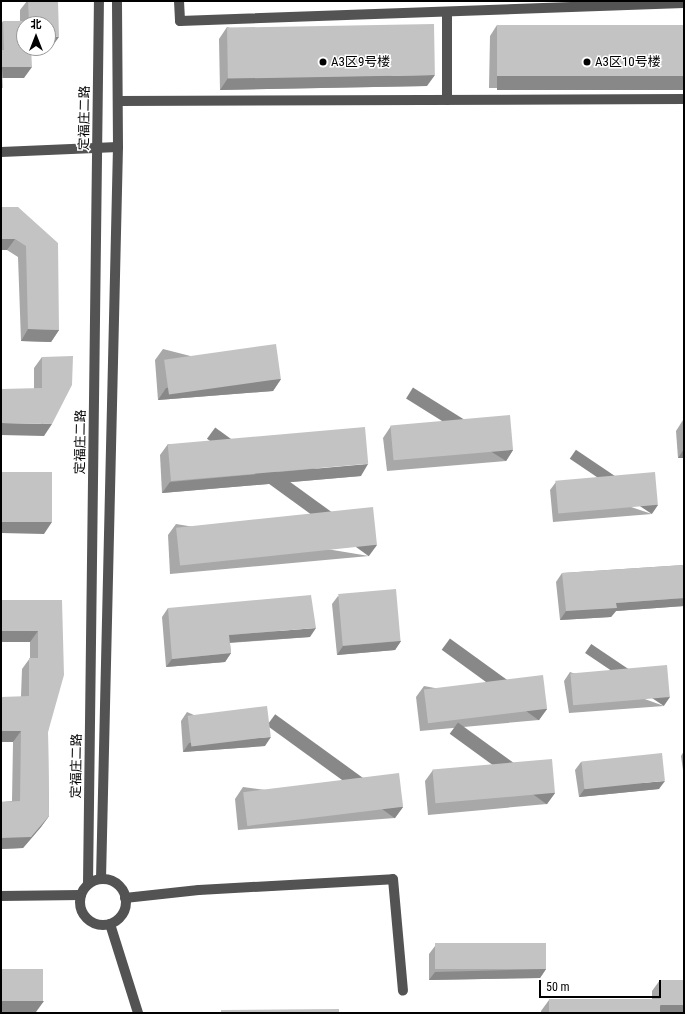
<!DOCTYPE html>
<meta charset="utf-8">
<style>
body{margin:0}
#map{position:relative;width:685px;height:1014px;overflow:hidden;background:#fff;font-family:"Roboto Condensed","Noto Sans SC",sans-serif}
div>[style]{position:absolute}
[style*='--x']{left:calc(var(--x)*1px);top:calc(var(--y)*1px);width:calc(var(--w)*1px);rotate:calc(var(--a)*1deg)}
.minor>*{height:10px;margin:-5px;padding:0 5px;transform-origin:5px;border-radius:5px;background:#535353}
.minor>.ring{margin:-5px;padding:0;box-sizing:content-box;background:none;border:10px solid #535353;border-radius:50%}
.wall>*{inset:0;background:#a8a8a8}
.shaded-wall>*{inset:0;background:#888;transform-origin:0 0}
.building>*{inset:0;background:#c3c3c3;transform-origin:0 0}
.dots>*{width:11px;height:11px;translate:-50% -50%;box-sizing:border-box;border:2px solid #fff;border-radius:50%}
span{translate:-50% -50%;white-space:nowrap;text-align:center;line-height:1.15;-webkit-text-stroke:3px #fff;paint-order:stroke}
.poi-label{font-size:13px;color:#000}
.left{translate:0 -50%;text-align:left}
.street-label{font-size:13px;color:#000}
.frame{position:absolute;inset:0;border:2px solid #000;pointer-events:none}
.north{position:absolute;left:16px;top:16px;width:40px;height:40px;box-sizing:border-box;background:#fff;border:1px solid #999;border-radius:50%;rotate:0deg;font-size:11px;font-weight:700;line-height:16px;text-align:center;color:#000}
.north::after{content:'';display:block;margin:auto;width:14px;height:18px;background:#000;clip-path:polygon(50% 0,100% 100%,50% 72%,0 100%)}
.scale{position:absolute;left:539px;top:980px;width:122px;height:18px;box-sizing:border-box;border:2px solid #000;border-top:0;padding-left:5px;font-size:12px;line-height:14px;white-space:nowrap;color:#000;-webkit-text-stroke:3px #fff;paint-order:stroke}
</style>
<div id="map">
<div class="minor">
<i style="--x:179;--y:1;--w:20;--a:87"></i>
<i style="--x:180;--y:21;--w:504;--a:-2.05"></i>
<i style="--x:447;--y:12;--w:88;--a:90"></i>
<i style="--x:118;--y:101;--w:566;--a:-0.2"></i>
<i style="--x:1;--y:152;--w:117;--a:-2.4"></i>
<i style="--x:101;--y:879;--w:732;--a:-88.67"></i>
<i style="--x:118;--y:147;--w:146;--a:-90.4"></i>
<i class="ring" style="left:80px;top:879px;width:36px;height:36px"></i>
<i style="--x:88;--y:884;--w:883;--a:-89.29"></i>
<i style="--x:1;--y:896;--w:80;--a:-0.7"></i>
<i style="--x:125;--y:898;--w:74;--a:-6.2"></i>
<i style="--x:199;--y:890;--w:194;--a:-3.2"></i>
<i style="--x:393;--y:879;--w:112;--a:84.9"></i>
<i style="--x:110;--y:924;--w:93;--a:72.5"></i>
</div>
<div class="wall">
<i style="clip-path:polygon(27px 1px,58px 1px,51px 48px,24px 24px,24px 78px,2px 78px,1px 90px,1px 24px,3px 21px,20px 21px,20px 10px)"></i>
<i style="clip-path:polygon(497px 25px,684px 26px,684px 88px,489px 88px,490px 36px)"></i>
<i style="clip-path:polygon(227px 27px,427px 86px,220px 90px,219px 39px)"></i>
<i style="clip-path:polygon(1px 207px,18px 207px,59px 330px,51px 342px,21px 341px,18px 257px,7px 250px,1px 250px)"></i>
<i style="clip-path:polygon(163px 349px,281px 379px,273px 391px,158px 400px,155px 360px)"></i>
<i style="clip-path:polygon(42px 357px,44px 436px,34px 388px,34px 368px)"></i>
<i style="clip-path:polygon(683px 420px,684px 420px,684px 458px,678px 458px,676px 431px)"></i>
<i style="clip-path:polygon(391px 426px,513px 450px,506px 461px,387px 471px,383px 438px)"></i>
<i style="clip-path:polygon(168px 444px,361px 476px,162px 493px,160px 455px)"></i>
<i style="clip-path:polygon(556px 482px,652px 514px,553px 522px,550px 490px)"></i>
<i style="clip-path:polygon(176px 524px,369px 556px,170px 574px,168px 535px)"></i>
<i style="clip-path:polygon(684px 565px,684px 606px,616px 611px,611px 617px,560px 620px,556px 582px,562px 573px)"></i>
<i style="clip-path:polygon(338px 596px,401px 641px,395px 650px,337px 655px,332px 604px)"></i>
<i style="clip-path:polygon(62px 600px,48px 732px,49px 816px,41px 827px,23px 848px,1px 849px,1px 802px,12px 801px,13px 742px,21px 696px,22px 669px,30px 658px,30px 642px,1px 642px)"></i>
<i style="clip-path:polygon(168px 608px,310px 637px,230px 643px,231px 653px,225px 662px,166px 667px,162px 617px)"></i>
<i style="clip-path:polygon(570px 672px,664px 706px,569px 713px,564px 681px)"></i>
<i style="clip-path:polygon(424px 686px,547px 709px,539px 720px,420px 731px,416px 697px)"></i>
<i style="clip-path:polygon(187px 712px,265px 746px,183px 752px,181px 721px)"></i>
<i style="clip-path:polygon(684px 751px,684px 777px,681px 756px)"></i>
<i style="clip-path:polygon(581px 762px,659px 789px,579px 797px,575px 770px)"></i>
<i style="clip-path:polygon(433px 770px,555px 793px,547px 804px,428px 815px,425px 781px)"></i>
<i style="clip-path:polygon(243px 787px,403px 807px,395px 818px,238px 830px,235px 799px)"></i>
<i style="clip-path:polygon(435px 946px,546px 969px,540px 978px,429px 980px,429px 954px)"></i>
<i style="clip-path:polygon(660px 980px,684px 1013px,541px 1013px,541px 1011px,549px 1000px,652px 999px,652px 991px)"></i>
</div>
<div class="shaded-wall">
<i style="clip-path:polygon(48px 36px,59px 37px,51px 48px,48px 48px)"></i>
<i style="clip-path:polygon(2px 67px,32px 67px,24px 78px,1px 78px)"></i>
<i style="clip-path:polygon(435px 75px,427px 86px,220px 90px,228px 78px)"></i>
<i style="left:497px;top:76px;width:187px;height:14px"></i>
<i style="clip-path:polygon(1px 239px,15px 239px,7px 250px,1px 250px)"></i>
<i style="clip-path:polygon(28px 329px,59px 330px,51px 342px,21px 341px)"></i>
<i style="clip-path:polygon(281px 379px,273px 391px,158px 400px,166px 388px)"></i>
<i style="clip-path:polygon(1px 423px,52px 424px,44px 436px,1px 435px)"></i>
<i style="clip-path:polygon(684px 449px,684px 458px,678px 458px)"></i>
<i style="left:513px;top:450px;width:13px;height:118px;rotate:122deg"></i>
<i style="clip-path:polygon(368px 464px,361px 476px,162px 493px,170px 482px)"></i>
<i style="left:658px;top:505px;width:11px;height:99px;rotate:124deg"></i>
<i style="clip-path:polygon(1px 522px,52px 522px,44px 534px,1px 533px)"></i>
<i style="left:377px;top:545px;width:14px;height:200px;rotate:126deg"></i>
<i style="clip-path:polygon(684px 598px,684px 606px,616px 611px,611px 617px,560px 620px,566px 611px,616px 603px)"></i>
<i style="clip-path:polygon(316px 628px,310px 637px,223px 643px,229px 635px)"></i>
<i style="clip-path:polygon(1px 631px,38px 631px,30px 642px,1px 642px)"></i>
<i style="clip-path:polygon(401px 641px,395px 650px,337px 655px,343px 646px)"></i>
<i style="clip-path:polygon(231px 653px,225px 662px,166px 667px,172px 659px)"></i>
<i style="left:670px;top:697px;width:11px;height:95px;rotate:124deg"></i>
<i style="left:547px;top:709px;width:14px;height:120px;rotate:126deg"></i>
<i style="clip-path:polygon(1px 731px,21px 731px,13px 742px,1px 742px)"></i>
<i style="clip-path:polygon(271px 737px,265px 746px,183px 752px,189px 743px)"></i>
<i style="clip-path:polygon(665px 781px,659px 789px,579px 797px,585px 788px)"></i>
<i style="left:555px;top:793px;width:14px;height:120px;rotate:126deg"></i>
<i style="left:403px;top:807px;width:14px;height:158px;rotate:126deg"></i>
<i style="clip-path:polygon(49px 816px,41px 827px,23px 848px,1px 849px,1px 838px)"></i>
<i style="clip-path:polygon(546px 969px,540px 978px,429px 980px,435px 972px)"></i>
<i style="clip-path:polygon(1px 1001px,44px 1001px,36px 1012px,1px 1012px)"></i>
<i style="clip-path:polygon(661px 1005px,684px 1005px,684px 1013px,655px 1013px)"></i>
</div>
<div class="building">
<i style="clip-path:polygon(28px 1px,58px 1px,59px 37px,48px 36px,48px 24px,24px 24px,24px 48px,31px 48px,32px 67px,2px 67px,3px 88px,1px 88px,1px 50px,4px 50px,3px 21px,29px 21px)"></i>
<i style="left:434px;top:24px;width:51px;height:207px;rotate:89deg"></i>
<i style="left:497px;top:25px;width:187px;height:51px"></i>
<i style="clip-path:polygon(1px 207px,18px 207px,58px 243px,59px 330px,28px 329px,26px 246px,15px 239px,1px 239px)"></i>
<i style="left:276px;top:344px;width:35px;height:113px;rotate:82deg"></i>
<i style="clip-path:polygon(73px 356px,72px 385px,52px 424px,1px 423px,1px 389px,42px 388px,42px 357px)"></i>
<i style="left:510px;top:415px;width:35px;height:120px;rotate:85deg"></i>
<i style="left:365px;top:427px;width:37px;height:198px;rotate:85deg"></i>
<i style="left:1px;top:472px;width:51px;height:50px"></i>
<i style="left:655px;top:472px;width:33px;height:100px;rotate:85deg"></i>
<i style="left:373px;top:507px;width:38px;height:198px;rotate:84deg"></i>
<i style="clip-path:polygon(684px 565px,684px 598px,616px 603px,617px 608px,566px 611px,562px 573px)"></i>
<i style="left:396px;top:589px;width:52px;height:58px;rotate:85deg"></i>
<i style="clip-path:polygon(311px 595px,316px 628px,229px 635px,231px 653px,172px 659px,168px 608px)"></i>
<i style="clip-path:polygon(1px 600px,62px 600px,64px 675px,48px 732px,49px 816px,31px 837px,1px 838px,1px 802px,20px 801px,21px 731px,1px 731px,1px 697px,29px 696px,29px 658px,38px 658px,38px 631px,1px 631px)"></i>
<i style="left:667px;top:665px;width:32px;height:97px;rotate:85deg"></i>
<i style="left:543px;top:675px;width:34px;height:120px;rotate:83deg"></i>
<i style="left:267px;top:706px;width:31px;height:80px;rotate:83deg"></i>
<i style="left:662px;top:753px;width:28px;height:81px;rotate:84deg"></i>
<i style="left:552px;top:759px;width:34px;height:120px;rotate:85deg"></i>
<i style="left:399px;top:773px;width:34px;height:157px;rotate:83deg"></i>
<i style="left:546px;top:943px;width:26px;height:111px;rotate:90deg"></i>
<i style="left:1px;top:969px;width:42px;height:32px"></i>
<i style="left:660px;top:980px;width:24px;height:25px"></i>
<i style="left:660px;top:999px;width:14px;height:111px;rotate:90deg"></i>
<i style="clip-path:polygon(339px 1009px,339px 1013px,221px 1013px,221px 1010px)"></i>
</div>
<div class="dots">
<i style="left:323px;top:62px;background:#000"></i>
<i style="left:587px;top:62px;background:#000"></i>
</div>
<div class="poi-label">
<span class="left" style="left:331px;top:62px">A3区9号楼</span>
<span class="left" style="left:595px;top:62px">A3区10号楼</span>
</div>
<div class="street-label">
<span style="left:85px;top:118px;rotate:-89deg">定福庄二路</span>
<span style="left:81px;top:442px;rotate:-89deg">定福庄二路</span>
<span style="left:77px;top:766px;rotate:-89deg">定福庄二路</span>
</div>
<div class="frame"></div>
<div class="north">北</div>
<div class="scale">50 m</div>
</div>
